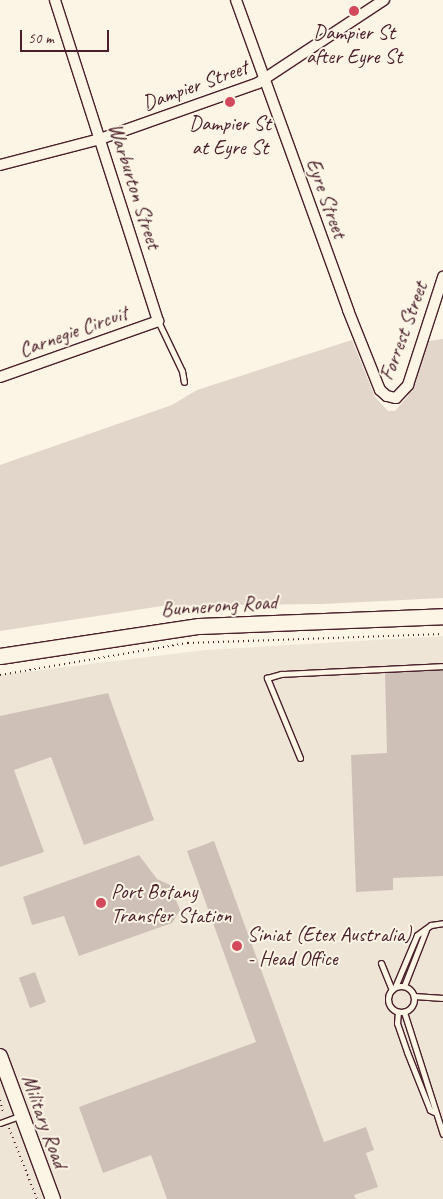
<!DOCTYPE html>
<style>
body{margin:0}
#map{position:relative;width:443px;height:1199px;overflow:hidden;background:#fcf5e5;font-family:Caveat,sans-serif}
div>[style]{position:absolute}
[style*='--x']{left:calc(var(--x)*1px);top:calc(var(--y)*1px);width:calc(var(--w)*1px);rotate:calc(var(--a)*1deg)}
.built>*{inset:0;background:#eee5d7}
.green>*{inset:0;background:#e2d5ca}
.building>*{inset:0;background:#cfc0b7;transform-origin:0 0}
.path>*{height:2px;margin-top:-1px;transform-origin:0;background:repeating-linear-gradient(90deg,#4a1f2b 0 1px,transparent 0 5px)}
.roads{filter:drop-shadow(1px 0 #4a1f2b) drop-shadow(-1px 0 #4a1f2b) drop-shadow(0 1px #4a1f2b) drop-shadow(0 -1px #4a1f2b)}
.lane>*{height:5px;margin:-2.5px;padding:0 2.5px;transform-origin:2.5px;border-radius:2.5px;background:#fcf5e5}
.lane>.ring{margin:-2.5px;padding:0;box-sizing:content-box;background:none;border:5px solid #fcf5e5;border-radius:50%}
.street>*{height:10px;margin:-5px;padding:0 5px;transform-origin:5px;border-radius:5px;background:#fcf5e5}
.secondary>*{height:14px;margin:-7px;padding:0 7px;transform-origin:7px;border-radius:7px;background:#fcf5e5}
.primary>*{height:15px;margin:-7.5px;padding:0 7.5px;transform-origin:7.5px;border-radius:7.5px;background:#fcf5e5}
.dots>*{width:14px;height:14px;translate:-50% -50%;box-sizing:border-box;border:2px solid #fcf5e5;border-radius:50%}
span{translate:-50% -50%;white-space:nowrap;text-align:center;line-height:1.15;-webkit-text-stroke:4px #fcf5e5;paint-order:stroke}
.poi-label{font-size:21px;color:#4a1f2b}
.left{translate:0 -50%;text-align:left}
.street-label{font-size:21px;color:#4a1f2b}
.scale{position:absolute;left:20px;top:30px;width:89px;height:22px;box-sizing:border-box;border:2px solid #4a1f2b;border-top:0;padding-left:6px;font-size:15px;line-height:18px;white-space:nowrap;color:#4a1f2b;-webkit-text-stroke:4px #fcf5e5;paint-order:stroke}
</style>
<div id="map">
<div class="built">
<i style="clip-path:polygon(443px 636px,443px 1199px,0 1199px,0 675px,205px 650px)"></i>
</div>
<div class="green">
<i style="clip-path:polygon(443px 339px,443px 598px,322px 604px,162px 606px,0 631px,0 465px,172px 405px,197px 390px,352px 340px,375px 397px,388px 411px,395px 411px,408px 396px,428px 341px)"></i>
</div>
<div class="building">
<i style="clip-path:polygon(443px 670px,443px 876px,393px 878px,393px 890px,356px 892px,351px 755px,387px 753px,385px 673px)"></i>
<i style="clip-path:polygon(108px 693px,154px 820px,84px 845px,51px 757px,14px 770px,44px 852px,0 867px,0 716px)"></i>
<i style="clip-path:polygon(214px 841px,324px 1142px,366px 1127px,374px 1150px,366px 1153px,378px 1187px,354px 1195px,356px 1199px,167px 1199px,151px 1155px,103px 1173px,79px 1107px,256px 1042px,187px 851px)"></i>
<i style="clip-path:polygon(139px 855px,157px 879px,170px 885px,180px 910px,172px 923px,79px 956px,64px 916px,32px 925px,23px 897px)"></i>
<i style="left:35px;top:972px;width:32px;height:17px;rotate:70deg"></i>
</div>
<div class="path">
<i style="--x:0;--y:675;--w:191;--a:-9.7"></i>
<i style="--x:188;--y:643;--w:255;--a:-2"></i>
<i style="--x:0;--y:1100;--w:12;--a:76"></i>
<i style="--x:9;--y:1128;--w:76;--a:68.5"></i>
</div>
<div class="roads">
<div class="lane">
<i style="--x:158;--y:321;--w:55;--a:64.4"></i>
<i style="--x:182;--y:371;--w:11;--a:80"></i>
<i style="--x:300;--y:758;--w:87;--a:-112.4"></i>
<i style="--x:267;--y:678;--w:15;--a:-16"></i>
<i style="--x:281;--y:674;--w:162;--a:-2.8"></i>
<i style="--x:381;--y:963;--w:29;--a:68"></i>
<i class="ring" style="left:388px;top:986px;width:21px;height:21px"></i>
<i style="--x:404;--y:986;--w:60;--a:-68.6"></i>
<i style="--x:395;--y:987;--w:56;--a:-67.1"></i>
<i style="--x:417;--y:935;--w:17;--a:-36"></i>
<i style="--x:431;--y:925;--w:12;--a:-9"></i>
<i style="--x:414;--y:996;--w:29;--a:4"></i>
<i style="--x:398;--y:1012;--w:11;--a:95"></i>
<i style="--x:397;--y:1023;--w:31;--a:71"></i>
<i style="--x:407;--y:1052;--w:62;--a:68.4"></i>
<i style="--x:430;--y:1110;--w:4;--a:27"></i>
<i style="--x:404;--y:1012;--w:128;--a:72.3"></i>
<i style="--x:0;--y:1123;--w:23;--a:-20"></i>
</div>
<div class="street">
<i style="--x:236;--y:0;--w:330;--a:70.1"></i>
<i style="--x:348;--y:310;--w:86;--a:68.2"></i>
<i style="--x:380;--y:390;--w:9;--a:41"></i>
<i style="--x:387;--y:396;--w:9;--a:13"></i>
<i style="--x:396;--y:398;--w:18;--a:-47"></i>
<i style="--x:408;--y:385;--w:114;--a:-72"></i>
<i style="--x:0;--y:165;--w:103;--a:-14.6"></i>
<i style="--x:100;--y:139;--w:168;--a:-19.5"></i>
<i style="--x:258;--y:83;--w:151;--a:-33.4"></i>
<i style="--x:0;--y:377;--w:168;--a:-19.5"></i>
<i style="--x:158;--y:321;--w:337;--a:-107.8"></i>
</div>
<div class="secondary">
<i style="--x:0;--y:1056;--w:153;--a:69.7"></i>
</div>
<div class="primary">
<i style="--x:0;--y:656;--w:201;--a:-8.6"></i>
<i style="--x:199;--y:626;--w:244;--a:-2.3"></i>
</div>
</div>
<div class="dots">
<i style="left:354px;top:11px;background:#d1495b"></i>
<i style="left:230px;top:102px;background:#d1495b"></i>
<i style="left:101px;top:903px;background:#d1495b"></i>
<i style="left:237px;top:946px;background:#d1495b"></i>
</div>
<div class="poi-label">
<span style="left:354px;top:44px">Dampier St<br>after Eyre St</span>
<span style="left:230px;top:135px">Dampier St<br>at Eyre St</span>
<span class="left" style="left:111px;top:903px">Port Botany<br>Transfer Station</span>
<span class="left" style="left:247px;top:946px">Siniat (Etex Australia)<br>- Head Office</span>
</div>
<div class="street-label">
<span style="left:195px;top:85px;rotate:-20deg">Dampier Street</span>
<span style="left:135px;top:186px;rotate:72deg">Warburton Street</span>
<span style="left:327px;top:198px;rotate:70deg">Eyre Street</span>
<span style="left:73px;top:331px;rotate:-20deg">Carnegie Circuit</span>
<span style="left:403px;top:331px;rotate:-70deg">Forrest Street</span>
<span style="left:219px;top:605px;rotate:-4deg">Bunnerong Road</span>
<span style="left:45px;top:1121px;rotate:70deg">Military Road</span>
</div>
<div class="scale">50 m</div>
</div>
